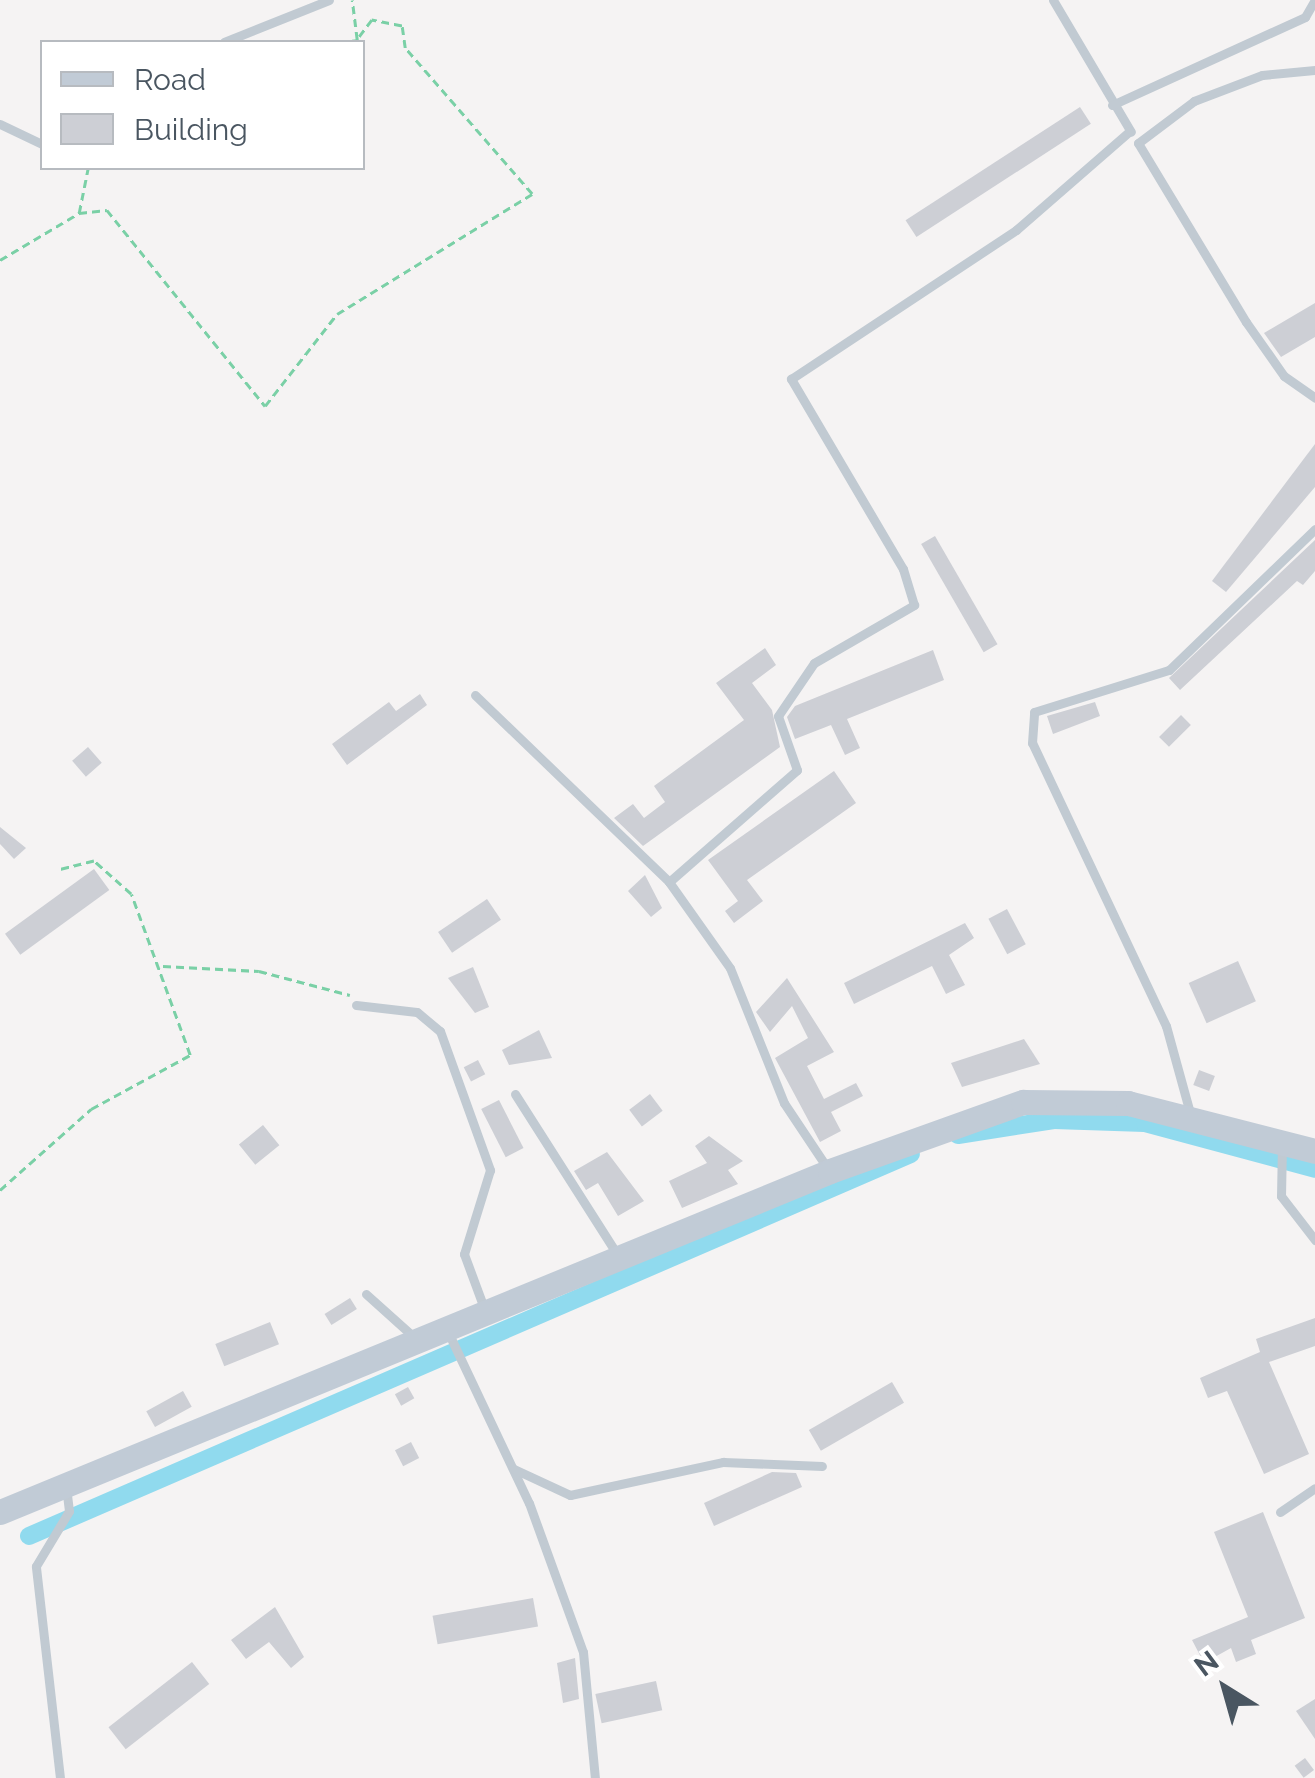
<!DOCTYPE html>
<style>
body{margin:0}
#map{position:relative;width:1315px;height:1778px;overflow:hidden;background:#f5f3f3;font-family:Raleway,sans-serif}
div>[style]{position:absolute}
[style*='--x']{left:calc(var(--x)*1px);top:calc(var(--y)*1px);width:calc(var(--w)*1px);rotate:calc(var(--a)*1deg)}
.canal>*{height:18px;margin:-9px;padding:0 9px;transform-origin:9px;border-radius:9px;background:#90daee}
.building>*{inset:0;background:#cdcfd5;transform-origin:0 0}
.path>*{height:2.5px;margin-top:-1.25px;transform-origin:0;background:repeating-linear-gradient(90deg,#7ad0a6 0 8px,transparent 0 13px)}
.lane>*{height:9px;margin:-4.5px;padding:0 4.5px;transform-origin:4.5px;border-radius:4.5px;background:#c1cad2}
.secondary>*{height:25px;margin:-12.5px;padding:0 12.5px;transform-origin:12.5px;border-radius:12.5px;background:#c1cbd6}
span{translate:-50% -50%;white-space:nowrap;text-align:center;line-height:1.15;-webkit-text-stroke:10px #fff;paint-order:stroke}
.legend{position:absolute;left:40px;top:40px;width:325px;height:130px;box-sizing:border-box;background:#fff;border:2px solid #b7bbc0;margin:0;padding:12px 18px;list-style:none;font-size:30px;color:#4a5661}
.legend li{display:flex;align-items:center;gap:20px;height:50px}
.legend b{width:50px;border:2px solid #b7bbc0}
.north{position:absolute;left:1175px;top:1638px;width:100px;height:100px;-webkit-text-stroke:8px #fff;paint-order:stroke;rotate:323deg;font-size:28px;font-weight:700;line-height:40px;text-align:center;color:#4a5661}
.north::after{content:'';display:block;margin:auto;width:35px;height:45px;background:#4a5661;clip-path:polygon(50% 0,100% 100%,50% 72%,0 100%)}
</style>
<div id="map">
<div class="canal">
<i style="--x:958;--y:1135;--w:97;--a:-8.9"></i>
<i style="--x:1054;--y:1120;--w:91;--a:1.9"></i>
<i style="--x:1145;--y:1123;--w:176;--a:15.1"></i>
<i style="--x:29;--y:1536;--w:961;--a:-23.42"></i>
</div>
<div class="building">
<i style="left:1080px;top:107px;width:20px;height:208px;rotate:57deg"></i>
<i style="clip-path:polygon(1315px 303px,1315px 337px,1281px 357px,1264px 333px)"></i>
<i style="clip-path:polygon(1315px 444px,1315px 487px,1226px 592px,1212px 581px)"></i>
<i style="left:935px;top:536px;width:125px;height:16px;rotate:60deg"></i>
<i style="clip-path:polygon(1315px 540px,1315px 571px,1303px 585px,1297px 581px,1180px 690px,1169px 678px)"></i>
<i style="clip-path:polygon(765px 648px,776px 665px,752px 683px,772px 710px,780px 747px,643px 846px,614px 818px,633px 804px,644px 818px,665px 802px,654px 786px,744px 720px,716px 683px)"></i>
<i style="clip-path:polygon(933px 650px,944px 680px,847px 719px,860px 748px,845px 755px,831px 725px,795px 739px,787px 717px,795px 706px)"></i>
<i style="clip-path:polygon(420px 694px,427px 705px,347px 765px,332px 744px,389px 702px,396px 711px)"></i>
<i style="clip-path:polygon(1095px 702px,1100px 716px,1053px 734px,1047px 716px)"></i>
<i style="left:1181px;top:715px;width:14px;height:31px;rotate:45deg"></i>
<i style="left:88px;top:747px;width:21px;height:21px;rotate:49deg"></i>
<i style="clip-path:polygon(834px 771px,856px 803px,747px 880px,763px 901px,734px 923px,725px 911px,738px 901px,708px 860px)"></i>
<i style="clip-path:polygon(0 827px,26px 848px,14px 859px,0 844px)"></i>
<i style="left:94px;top:869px;width:26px;height:110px;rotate:54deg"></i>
<i style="clip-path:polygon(645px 875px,662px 908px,651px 917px,628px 891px)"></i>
<i style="left:487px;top:899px;width:25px;height:59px;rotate:56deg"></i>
<i style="left:1007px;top:909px;width:40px;height:21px;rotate:62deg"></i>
<i style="clip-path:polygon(965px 923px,974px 938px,949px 955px,965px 985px,946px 994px,932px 966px,854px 1004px,844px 983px)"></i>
<i style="left:1238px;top:961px;width:44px;height:54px;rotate:66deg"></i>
<i style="clip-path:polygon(473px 967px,489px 1007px,475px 1013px,448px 978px)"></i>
<i style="clip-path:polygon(787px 978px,834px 1052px,807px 1066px,824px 1099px,856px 1083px,863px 1096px,831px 1112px,841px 1131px,820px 1142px,775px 1058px,808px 1038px,792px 1006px,770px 1032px,756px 1012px)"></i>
<i style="clip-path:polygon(539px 1030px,552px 1058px,509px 1065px,502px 1050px)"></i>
<i style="clip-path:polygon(1024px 1039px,1040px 1064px,962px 1087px,951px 1063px)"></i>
<i style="left:478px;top:1060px;width:16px;height:16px;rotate:63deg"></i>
<i style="left:1199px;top:1070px;width:17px;height:16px;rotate:21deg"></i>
<i style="left:650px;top:1094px;width:21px;height:26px;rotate:53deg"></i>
<i style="left:499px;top:1100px;width:54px;height:20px;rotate:63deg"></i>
<i style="left:263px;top:1125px;width:26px;height:31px;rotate:51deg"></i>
<i style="clip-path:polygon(709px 1136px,743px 1161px,728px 1170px,738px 1184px,682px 1208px,669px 1181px,707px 1163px,695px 1146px)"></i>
<i style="clip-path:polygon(607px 1152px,644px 1201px,618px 1216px,598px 1183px,586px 1190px,574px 1171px)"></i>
<i style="left:350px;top:1298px;width:13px;height:30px;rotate:58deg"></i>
<i style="clip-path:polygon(1315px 1318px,1315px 1346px,1269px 1362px,1309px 1454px,1264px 1474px,1227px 1391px,1208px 1398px,1200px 1378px,1260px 1352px,1256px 1339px)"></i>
<i style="left:270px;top:1322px;width:24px;height:59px;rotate:68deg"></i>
<i style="left:892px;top:1382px;width:24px;height:96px;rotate:60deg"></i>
<i style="left:408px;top:1387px;width:13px;height:15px;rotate:61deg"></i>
<i style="left:183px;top:1391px;width:18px;height:42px;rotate:61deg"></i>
<i style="left:411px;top:1442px;width:18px;height:18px;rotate:63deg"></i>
<i style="clip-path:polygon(772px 1472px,796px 1473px,802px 1487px,714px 1526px,704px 1503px)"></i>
<i style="clip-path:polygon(1263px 1512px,1305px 1618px,1251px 1640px,1256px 1654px,1236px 1662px,1231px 1648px,1204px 1663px,1192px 1640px,1248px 1617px,1214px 1532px)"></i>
<i style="left:533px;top:1598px;width:29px;height:102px;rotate:80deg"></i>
<i style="clip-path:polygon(275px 1607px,304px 1657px,291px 1668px,269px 1642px,246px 1659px,231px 1640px)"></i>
<i style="clip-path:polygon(575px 1658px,579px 1699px,563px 1703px,557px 1663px)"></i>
<i style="left:192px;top:1662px;width:28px;height:106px;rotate:52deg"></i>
<i style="left:656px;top:1681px;width:30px;height:62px;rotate:78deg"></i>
<i style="clip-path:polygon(1315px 1699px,1315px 1739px,1296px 1711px)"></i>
<i style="left:1305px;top:1758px;width:15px;height:13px;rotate:53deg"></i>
</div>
<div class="path">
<i style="--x:339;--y:42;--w:18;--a:-6"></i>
<i style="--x:357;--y:40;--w:40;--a:-97.1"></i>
<i style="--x:79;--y:213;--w:28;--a:-6"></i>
<i style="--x:107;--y:210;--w:252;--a:51.1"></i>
<i style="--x:265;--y:406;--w:117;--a:-52"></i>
<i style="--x:337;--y:314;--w:229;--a:-31.6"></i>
<i style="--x:532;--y:194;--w:194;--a:-131"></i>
<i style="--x:405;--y:48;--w:22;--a:-98"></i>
<i style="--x:402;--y:26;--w:31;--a:-169"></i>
<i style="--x:372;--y:20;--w:25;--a:127"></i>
<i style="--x:0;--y:260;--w:92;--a:-30.7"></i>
<i style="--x:79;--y:213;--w:46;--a:-78.7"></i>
<i style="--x:163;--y:966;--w:96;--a:3"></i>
<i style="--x:259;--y:971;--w:94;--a:14.8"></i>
<i style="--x:0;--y:1190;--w:122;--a:-41.7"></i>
<i style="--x:91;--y:1109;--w:113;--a:-28.6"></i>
<i style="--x:190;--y:1055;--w:171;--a:-110.1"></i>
<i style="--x:131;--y:894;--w:50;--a:-138.3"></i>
<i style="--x:94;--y:861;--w:37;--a:166"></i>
</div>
<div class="lane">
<i style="--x:1053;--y:0;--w:153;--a:59.4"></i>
<i style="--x:224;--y:42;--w:113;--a:-21.8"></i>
<i style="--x:1315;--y:70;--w:53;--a:174.6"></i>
<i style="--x:1262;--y:75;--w:73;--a:159.1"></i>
<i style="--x:1194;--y:101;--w:70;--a:143.1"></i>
<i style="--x:1138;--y:143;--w:209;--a:58.9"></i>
<i style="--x:1246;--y:322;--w:66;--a:54.9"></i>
<i style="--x:1284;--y:376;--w:38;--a:35"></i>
<i style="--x:1112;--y:105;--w:212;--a:-24.5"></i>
<i style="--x:1305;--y:17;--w:20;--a:-60"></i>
<i style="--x:0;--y:124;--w:47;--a:25.5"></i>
<i style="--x:475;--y:695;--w:269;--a:43.9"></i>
<i style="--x:356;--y:1005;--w:61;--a:6.5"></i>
<i style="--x:417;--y:1012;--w:30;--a:40"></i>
<i style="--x:440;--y:1031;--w:148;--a:70.2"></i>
<i style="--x:490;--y:1170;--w:88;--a:107.2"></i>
<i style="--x:464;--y:1254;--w:58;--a:69.7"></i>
<i style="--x:515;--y:1094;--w:193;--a:57.5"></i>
<i style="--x:1190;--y:1113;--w:90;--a:-105.4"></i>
<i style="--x:1166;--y:1026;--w:313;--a:-115.3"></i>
<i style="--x:1032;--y:743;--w:31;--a:-86"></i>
<i style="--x:1034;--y:712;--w:141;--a:-17.3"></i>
<i style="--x:1169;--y:670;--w:203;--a:-44"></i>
<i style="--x:1282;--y:1144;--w:52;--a:91.1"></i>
<i style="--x:1281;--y:1196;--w:56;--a:52.3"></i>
<i style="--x:828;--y:1169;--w:79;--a:-123.7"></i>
<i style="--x:784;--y:1103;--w:145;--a:-111.8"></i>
<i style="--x:730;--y:968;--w:105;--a:-125.3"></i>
<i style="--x:669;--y:882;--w:170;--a:-41.2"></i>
<i style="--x:797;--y:770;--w:57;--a:-109.4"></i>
<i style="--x:778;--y:716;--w:64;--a:-55.8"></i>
<i style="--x:814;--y:663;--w:116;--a:-30.1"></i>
<i style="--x:914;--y:605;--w:38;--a:-107"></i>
<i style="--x:903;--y:569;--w:221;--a:-120.5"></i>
<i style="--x:791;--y:379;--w:270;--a:-33.5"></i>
<i style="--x:1016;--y:230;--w:151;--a:-41"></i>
<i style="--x:366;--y:1294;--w:66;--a:41.9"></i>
<i style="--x:448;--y:1332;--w:189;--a:64.7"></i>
<i style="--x:529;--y:1503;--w:158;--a:70.1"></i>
<i style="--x:583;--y:1652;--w:127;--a:84.6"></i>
<i style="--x:514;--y:1469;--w:62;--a:24.9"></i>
<i style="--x:570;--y:1495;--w:157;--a:-12.2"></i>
<i style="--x:723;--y:1462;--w:99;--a:2.3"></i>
<i style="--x:1280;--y:1512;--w:42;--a:-34.4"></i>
<i style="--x:60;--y:1778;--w:213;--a:-96.5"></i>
<i style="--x:36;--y:1566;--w:64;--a:-59"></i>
<i style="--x:69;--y:1511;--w:25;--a:-97"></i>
</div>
<div class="secondary">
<i style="--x:0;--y:1512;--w:897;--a:-22.33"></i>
<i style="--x:830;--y:1171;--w:205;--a:-19.7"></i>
<i style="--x:1023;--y:1102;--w:105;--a:0.5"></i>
<i style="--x:1128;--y:1103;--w:193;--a:14.4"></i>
</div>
<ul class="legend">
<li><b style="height:12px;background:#c1cbd6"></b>Road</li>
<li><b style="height:28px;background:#cdcfd5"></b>Building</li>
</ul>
<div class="north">N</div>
</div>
